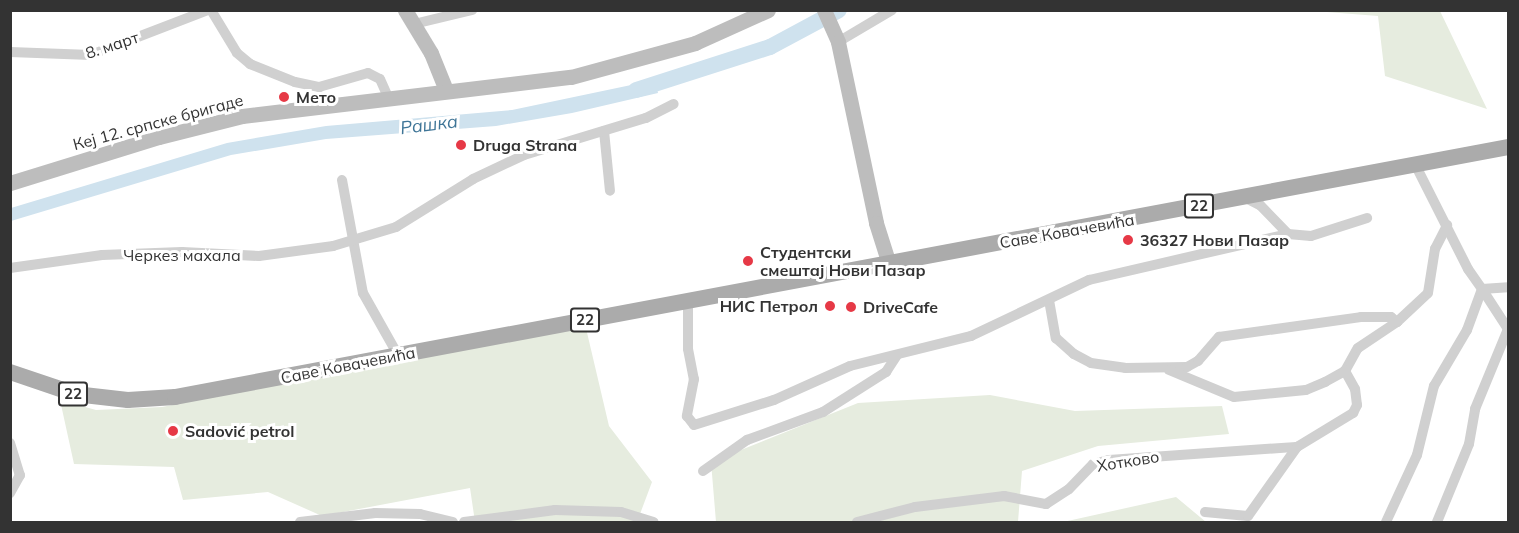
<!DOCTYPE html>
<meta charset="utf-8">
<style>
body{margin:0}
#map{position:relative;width:1519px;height:533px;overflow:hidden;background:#fff;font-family:Mulish,sans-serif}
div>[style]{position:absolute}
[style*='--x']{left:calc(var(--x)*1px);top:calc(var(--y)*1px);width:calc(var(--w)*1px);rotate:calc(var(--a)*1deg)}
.green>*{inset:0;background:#e6ecdf}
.water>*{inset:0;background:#cfe2ee}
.river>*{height:16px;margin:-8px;padding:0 8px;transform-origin:8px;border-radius:8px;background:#cfe2ee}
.street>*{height:10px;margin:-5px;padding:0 5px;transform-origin:5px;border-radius:5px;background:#d0d0d0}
.secondary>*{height:15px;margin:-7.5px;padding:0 7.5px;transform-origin:7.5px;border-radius:7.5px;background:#bdbdbd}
.primary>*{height:16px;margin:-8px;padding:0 8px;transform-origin:8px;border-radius:8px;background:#ababab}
.dots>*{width:16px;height:16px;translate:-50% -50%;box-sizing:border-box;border:3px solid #fff;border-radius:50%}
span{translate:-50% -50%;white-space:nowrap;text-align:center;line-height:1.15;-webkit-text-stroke:6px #fff;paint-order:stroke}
.shield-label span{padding:2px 4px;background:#fff;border:2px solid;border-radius:4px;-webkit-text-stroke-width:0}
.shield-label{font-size:15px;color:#333;font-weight:700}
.street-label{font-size:16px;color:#333}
.poi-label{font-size:16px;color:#333;font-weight:700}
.left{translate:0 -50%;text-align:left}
.right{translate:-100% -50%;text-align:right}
.water-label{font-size:18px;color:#3f7597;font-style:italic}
.frame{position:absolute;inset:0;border:12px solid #333;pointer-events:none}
</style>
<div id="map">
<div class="green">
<i style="clip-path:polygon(1314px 11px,1440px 11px,1487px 109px,1385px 76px,1378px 16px)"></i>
<i style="clip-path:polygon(585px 324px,609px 426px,652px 482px,637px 522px,475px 522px,470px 488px,322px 516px,268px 492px,183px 500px,174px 467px,74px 464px,60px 400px,96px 410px,162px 407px)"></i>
<i style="clip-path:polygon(990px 395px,1075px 411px,1222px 406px,1229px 434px,1098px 446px,1022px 471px,1018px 522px,716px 522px,711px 462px,858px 403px)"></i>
<i style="clip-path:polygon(1176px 497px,1206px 522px,1053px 522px,1063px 522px)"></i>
</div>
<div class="water">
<i style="clip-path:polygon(655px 80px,658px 93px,572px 113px,496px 126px,326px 139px,231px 155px,11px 221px,11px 208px,227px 143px,326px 126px,512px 110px)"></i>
</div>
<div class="river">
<i style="--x:636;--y:90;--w:141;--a:-17.8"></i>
<i style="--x:770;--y:47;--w:78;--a:-28.2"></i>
</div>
<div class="street">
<i style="--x:211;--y:10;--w:50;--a:58.8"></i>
<i style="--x:237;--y:53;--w:17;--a:40"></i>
<i style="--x:250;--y:64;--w:48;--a:21.8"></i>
<i style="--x:295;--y:82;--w:25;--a:12"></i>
<i style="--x:319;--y:87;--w:51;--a:-15.9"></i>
<i style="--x:368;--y:73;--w:13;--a:27"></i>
<i style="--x:380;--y:79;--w:20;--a:66"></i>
<i style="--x:414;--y:24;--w:60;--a:-13.6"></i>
<i style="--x:838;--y:42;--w:63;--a:-30.7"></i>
<i style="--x:10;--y:52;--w:81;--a:2.1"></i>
<i style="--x:91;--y:55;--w:125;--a:-21"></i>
<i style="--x:604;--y:131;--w:60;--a:84.3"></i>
<i style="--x:342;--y:180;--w:115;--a:79.5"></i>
<i style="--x:363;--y:293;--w:71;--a:60.6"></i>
<i style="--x:1244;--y:197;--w:18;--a:27"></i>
<i style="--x:1260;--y:205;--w:40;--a:46"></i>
<i style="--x:10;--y:268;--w:93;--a:-8"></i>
<i style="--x:102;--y:255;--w:80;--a:-2.1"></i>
<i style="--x:182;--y:252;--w:77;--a:3"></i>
<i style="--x:259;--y:256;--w:75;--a:-7.7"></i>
<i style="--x:333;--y:246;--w:66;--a:-16.8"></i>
<i style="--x:396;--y:227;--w:91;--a:-31.9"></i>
<i style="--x:473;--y:179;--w:56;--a:-25.2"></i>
<i style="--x:524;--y:155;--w:127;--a:-16.9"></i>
<i style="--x:646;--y:118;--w:31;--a:-27"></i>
<i style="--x:1482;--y:289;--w:26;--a:-4"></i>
<i style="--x:1049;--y:300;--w:39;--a:80"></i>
<i style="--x:1056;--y:338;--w:24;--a:42"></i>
<i style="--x:1074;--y:354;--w:19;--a:28"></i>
<i style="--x:1091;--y:363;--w:34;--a:8"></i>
<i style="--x:1125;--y:368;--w:62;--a:-0.9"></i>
<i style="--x:1187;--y:367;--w:13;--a:-29"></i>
<i style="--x:1198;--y:361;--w:32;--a:-49"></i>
<i style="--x:1219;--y:337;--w:143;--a:-8"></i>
<i style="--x:1361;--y:317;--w:30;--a:0"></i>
<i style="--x:1391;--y:317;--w:8;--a:40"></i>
<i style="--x:688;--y:301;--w:48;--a:90"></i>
<i style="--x:688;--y:349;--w:31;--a:79"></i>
<i style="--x:694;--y:379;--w:38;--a:101"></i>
<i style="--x:687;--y:416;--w:11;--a:52"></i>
<i style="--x:694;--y:425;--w:84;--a:-17.4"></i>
<i style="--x:774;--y:400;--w:83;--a:-24.1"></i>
<i style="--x:850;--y:366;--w:125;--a:-13.9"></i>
<i style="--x:971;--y:336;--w:131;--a:-25.4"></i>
<i style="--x:1089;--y:280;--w:204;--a:-13"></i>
<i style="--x:1288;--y:234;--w:23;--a:5"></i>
<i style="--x:1311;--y:236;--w:59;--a:-17.8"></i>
<i style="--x:1169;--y:370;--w:70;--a:22.6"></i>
<i style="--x:1234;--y:397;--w:72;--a:-5.6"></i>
<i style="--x:1306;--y:390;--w:21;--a:-23"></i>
<i style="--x:1325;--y:382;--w:23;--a:-29"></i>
<i style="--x:1345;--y:371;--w:26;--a:-61"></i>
<i style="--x:1358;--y:348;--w:47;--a:-33.7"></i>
<i style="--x:1397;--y:322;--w:42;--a:-43.1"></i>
<i style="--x:1428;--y:293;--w:45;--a:-81"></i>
<i style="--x:1435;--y:249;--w:27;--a:-63"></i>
<i style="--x:10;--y:443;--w:34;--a:73"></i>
<i style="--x:20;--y:475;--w:21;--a:119"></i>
<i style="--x:703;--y:471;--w:54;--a:-35.2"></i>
<i style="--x:747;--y:440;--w:81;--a:-20.2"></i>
<i style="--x:823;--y:412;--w:75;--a:-32.4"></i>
<i style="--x:886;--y:372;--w:20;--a:-57"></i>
<i style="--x:1205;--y:512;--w:43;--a:5.3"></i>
<i style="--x:1248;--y:516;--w:85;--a:-54.6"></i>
<i style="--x:300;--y:522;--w:76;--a:-6.8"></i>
<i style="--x:375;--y:513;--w:45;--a:1.3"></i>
<i style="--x:420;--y:514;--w:34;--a:14"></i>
<i style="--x:464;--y:522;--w:92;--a:-7.5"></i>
<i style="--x:555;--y:510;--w:66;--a:1.7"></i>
<i style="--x:621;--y:512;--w:34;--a:17"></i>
<i style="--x:857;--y:522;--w:60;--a:-14.5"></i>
<i style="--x:915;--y:507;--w:90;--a:-7"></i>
<i style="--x:1004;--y:496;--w:43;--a:10.8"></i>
<i style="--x:1046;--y:504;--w:27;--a:-33"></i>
<i style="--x:1069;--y:489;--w:35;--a:-46"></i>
<i style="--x:1093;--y:464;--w:16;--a:-14"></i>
<i style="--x:1109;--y:460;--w:188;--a:-4"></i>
<i style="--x:1297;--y:447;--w:66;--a:-31.3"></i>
<i style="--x:1353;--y:413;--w:9;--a:-63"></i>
<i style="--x:1357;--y:405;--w:16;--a:-97"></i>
<i style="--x:1355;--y:389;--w:21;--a:-119"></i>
<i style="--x:1386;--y:522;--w:74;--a:-65.2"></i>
<i style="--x:1417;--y:455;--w:71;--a:-76.2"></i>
<i style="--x:1434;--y:386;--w:65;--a:-59.5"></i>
<i style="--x:1467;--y:330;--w:44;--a:-69.9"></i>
<i style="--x:1482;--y:289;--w:24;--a:-125"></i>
<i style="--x:1468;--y:269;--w:118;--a:-116.8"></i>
<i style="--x:1437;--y:522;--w:84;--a:-67.7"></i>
<i style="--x:1469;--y:444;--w:36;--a:-80"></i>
<i style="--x:1475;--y:409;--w:87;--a:-67.6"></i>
<i style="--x:1508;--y:329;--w:48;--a:-123"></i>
</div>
<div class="secondary">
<i style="--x:405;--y:10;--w:50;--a:58.8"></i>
<i style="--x:431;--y:53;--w:40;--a:68"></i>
<i style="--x:824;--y:10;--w:35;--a:66"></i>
<i style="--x:838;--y:42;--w:185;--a:78.1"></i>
<i style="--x:876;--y:223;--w:43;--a:72.4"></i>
<i style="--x:10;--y:183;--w:156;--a:-17.2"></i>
<i style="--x:159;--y:137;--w:86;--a:-14.2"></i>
<i style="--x:242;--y:116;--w:331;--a:-6.8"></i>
<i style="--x:571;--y:77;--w:129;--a:-15.3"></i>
<i style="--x:695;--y:43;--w:80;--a:-24.3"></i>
</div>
<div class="primary">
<i style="--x:10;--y:372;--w:69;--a:18.7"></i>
<i style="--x:75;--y:394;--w:53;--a:6.5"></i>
<i style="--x:128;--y:400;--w:47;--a:-3.7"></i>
<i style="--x:175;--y:397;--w:1356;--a:-10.62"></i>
</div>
<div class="dots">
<i style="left:284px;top:97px;background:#e63946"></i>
<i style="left:461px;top:145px;background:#e63946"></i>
<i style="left:1128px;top:240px;background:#e63946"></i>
<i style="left:748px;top:261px;background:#e63946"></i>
<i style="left:830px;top:306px;background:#e63946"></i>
<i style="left:851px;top:307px;background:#e63946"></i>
<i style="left:173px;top:431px;background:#e63946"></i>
</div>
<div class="shield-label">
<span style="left:1199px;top:206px">22</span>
<span style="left:585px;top:320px">22</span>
<span style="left:73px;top:394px">22</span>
</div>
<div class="street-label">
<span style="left:112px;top:45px;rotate:-18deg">8. март</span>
<span style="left:158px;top:122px;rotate:-15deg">Кеј 12. српске бригаде</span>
<span style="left:1067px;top:231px;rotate:-10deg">Саве Ковачевића</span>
<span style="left:182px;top:255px">Черкез махала</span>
<span style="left:348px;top:365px;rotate:-11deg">Саве Ковачевића</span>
<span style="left:1128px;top:461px;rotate:-9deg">Хотково</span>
</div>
<div class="poi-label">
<span class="left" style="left:296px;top:97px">Мето</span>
<span class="left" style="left:473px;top:145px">Druga Strana</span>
<span class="left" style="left:1140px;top:240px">36327 Нови Пазар</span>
<span class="left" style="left:760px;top:261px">Студентски<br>смештај Нови Пазар</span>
<span class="right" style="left:818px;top:306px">НИС Петрол</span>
<span class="left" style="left:863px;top:307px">DriveCafe</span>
<span class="left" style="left:185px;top:431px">Sadović petrol</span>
</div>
<div class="water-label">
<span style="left:429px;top:125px;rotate:-7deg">Рашка</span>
</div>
<div class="frame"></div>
</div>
